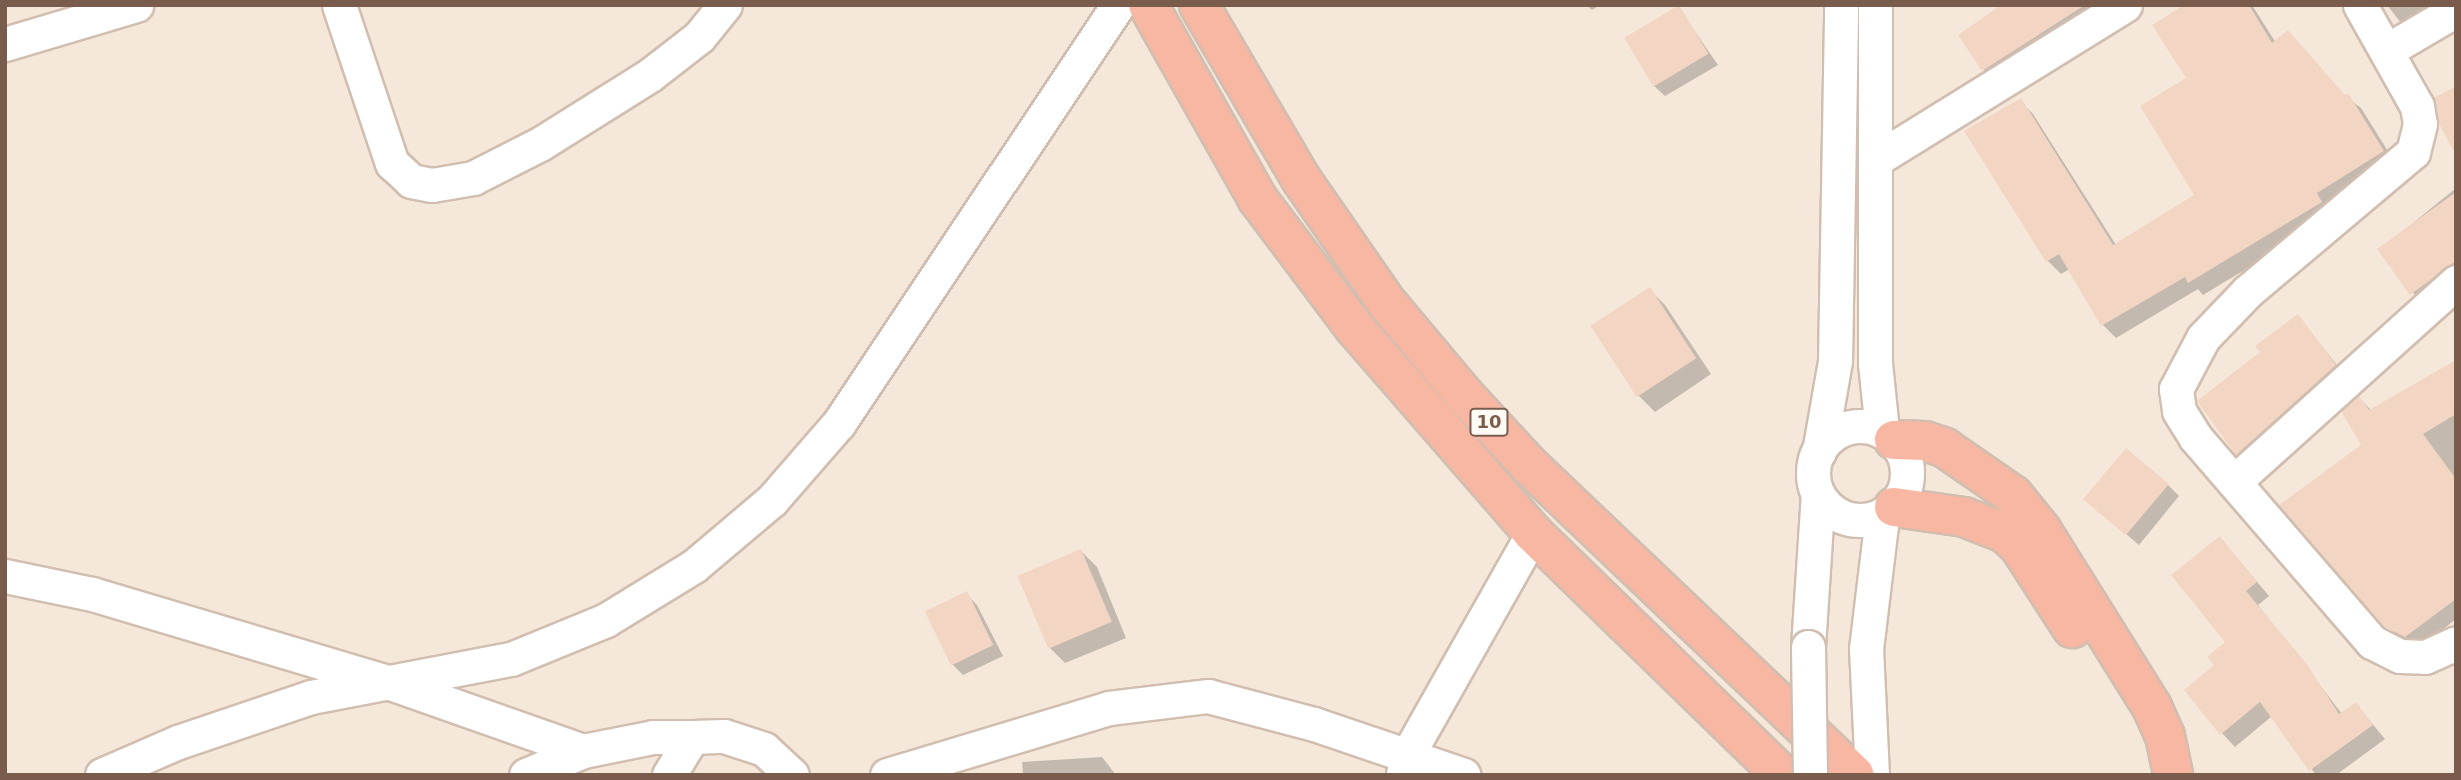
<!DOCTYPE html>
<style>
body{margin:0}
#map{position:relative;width:2461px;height:780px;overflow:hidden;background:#fdf6ec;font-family:"DejaVu Sans",sans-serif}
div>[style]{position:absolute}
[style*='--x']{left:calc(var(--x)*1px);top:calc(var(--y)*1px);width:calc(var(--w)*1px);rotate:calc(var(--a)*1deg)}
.residential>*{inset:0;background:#f5e8da;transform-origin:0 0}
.shadow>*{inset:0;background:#0003}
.building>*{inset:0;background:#f3d5c3;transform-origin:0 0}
.roads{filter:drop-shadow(2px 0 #d1beb0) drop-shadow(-2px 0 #d1beb0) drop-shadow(0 2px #d1beb0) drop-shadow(0 -2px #d1beb0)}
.minor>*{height:33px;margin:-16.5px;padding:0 16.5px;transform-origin:16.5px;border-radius:16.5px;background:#fff}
.minor>.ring{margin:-16.5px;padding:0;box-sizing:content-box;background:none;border:33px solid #fff;border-radius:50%}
.highway>*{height:38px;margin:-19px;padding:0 19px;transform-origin:19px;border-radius:19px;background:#f7b7a3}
.bridges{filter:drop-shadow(2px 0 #d1beb0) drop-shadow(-2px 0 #d1beb0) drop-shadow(0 2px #d1beb0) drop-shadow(0 -2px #d1beb0)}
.minor-bridge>*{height:33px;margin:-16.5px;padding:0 16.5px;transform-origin:16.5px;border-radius:16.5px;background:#fff}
span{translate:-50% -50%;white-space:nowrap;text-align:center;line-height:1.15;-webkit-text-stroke:5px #fffaf3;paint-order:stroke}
.shield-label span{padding:2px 5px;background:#fffaf3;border:2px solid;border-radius:5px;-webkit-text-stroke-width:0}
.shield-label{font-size:18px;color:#7a5c4d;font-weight:700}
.frame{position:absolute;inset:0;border:7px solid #7a5c4d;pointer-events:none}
</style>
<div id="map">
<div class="residential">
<i style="left:5px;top:5px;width:2451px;height:770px"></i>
</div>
<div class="shadow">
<i style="clip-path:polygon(1586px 5px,1600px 5px,1592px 10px)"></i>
<i style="clip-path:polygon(2004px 5px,2115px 5px,1995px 81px,1984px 70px)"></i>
<i style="clip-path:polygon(2187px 5px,2252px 5px,2276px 43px,2361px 108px,2396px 164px,2334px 216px,2203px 295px,2198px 289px,2116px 338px,2103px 325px,2070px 269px,2061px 274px,2048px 261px,2020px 101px,2033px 114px,2116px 245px,2197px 195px)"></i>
<i style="clip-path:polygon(2387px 5px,2456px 5px,2412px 37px)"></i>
<i style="clip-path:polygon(1678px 7px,1718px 65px,1665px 96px,1654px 86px)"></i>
<i style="clip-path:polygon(2456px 188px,2456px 279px,2422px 304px,2380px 250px)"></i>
<i style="clip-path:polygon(1649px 289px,1665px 305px,1711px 374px,1655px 412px,1639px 396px)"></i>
<i style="clip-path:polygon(2298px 316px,2348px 379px,2251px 467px,2237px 453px)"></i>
<i style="clip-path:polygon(2456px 361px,2456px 619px,2418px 649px,2385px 625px,2359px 398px,2371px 410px)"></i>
<i style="clip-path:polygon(2168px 485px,2179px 496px,2139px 545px,2086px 500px)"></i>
<i style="clip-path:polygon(2220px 538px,2269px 596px,2258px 605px,2342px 714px,2356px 704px,2385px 739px,2336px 775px,2316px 775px,2272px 716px,2235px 747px,2222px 733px,2216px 666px,2228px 642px)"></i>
<i style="clip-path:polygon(1081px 551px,1097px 567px,1126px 638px,1065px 663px,1049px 647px)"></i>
<i style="clip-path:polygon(966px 594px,977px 605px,1003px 656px,963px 675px,952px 664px)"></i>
<i style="clip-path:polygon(1102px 757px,1116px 775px,1023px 775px,1022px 762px)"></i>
</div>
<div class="building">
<i style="left:1679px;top:5px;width:57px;height:64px;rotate:59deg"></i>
<i style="clip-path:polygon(2001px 5px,2085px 5px,1982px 71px,1958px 35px)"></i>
<i style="clip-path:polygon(2184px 5px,2249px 5px,2272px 43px,2288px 30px,2345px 95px,2348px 93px,2384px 151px,2317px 193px,2322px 202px,2188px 283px,2185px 277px,2101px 326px,2059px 254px,2046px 262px,1964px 131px,2021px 98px,2113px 245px,2194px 195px,2140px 106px,2186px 78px,2152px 25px)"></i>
<i style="clip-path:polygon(2456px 86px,2456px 155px,2439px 124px,2434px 98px)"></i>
<i style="clip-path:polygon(2456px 192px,2456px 261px,2410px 295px,2377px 249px)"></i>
<i style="left:1650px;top:287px;width:85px;height:71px;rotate:57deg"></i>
<i style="clip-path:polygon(2298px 314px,2336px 365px,2236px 455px,2197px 401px,2260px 352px,2255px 346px)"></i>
<i style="clip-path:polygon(2456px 360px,2456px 414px,2423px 434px,2456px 479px,2456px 599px,2405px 637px,2384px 626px,2279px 505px,2361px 445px,2341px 411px,2359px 396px,2369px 410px)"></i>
<i style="left:2126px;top:448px;width:56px;height:67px;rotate:40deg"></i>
<i style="clip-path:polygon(2220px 536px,2257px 582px,2246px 591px,2306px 663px,2339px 714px,2356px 702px,2373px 725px,2309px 771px,2260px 702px,2220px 735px,2184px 690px,2214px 665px,2207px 657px,2225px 642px,2171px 575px)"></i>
<i style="left:1081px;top:549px;width:79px;height:69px;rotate:67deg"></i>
<i style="left:967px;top:591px;width:60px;height:47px;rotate:64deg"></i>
</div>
<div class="roads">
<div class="minor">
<i style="--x:339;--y:5;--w:167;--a:71.5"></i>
<i style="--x:392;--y:163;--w:26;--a:43"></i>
<i style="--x:411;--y:181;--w:21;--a:11"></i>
<i style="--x:432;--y:185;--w:42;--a:-9.7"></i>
<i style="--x:473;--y:178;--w:75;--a:-26.9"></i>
<i style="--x:540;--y:144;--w:130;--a:-32.1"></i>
<i style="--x:650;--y:75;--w:62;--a:-37.8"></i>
<i style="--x:699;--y:37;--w:41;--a:-50.9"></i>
<i style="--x:1875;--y:5;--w:358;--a:90"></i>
<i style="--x:1875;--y:363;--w:68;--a:84.1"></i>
<i style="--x:2360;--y:5;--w:116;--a:60.6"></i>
<i style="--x:2417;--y:106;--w:18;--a:81"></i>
<i style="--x:2420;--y:124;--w:29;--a:104"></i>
<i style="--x:2413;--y:152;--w:216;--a:139.9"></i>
<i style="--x:2248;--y:291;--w:65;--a:133.8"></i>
<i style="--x:2203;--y:338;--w:58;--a:117.9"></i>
<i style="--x:2176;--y:389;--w:22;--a:82"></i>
<i style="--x:2179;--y:411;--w:31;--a:58"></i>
<i style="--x:2195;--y:437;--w:271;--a:49.2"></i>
<i style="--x:2372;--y:642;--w:31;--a:27"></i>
<i style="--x:2400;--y:656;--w:25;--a:2"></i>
<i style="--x:2425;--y:657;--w:34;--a:-24"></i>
<i style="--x:5;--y:44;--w:137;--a:-16.6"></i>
<i style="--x:2386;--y:51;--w:81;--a:-30.4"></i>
<i style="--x:1875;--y:160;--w:294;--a:-31.8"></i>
<i class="ring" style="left:1813px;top:426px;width:61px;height:61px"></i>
<i style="--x:1819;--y:452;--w:92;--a:-80"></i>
<i style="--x:1835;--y:361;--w:356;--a:-89"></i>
<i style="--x:2234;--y:482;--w:299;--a:-42"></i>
<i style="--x:5;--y:576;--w:89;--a:11.7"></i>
<i style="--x:92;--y:594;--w:314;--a:16.6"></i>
<i style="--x:393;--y:684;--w:201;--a:19.4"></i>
<i style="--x:1808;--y:647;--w:153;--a:-86.3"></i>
<i style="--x:1403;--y:774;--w:21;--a:-76"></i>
<i style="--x:1408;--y:754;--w:254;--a:-60.5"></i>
<i style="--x:102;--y:775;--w:83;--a:-23.5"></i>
<i style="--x:178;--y:742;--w:140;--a:-18.7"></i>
<i style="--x:311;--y:697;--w:204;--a:-10.8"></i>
<i style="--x:511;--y:659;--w:103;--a:-22.3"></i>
<i style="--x:606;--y:620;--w:103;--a:-31.5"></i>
<i style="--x:694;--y:566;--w:102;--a:-40.2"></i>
<i style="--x:772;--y:500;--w:102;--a:-49"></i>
<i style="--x:839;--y:423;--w:503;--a:-56.28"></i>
<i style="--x:526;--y:775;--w:62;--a:-22.8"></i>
<i style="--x:583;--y:751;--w:71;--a:-11.3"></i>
<i style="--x:653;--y:737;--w:39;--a:0"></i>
<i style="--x:669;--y:775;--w:44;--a:-58.8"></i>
<i style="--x:692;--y:737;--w:32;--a:-2"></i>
<i style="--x:724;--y:736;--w:42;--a:18"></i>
<i style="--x:764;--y:749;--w:38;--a:43"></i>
<i style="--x:887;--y:775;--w:232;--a:-16.8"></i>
<i style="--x:1109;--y:708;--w:100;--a:-6.9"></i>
<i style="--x:1208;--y:696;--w:110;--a:14.8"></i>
<i style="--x:1314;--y:724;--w:158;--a:18.8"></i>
<i style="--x:1872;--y:775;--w:126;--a:-92.7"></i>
<i style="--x:1866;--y:649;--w:134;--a:-83.1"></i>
</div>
<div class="highway">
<i style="--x:1148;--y:5;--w:222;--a:60.5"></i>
<i style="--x:1257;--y:198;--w:161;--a:53.1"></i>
<i style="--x:1354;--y:327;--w:273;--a:49"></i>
<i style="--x:1533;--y:533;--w:347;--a:44.2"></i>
<i style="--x:1199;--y:5;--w:202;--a:59.6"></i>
<i style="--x:1301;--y:179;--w:151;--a:55.3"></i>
<i style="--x:1387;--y:303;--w:121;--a:50"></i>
<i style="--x:1465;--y:396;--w:93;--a:47.2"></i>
<i style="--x:1528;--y:464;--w:451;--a:43.6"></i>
<i style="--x:1894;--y:440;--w:31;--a:2"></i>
<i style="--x:1925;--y:441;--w:21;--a:19"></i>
<i style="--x:1945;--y:448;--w:83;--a:34.7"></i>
<i style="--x:2013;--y:495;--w:46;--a:51.1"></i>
<i style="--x:2042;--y:531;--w:208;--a:58"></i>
<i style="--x:2152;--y:707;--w:32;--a:66"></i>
<i style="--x:2165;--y:736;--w:40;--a:78"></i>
<i style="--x:1894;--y:507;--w:71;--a:8.1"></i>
<i style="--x:1964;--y:517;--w:44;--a:21.3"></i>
<i style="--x:2005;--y:533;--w:19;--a:43"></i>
<i style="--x:2019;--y:546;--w:98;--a:57.1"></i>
</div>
</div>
<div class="bridges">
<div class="minor-bridge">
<i style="--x:1808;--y:647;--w:128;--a:89.1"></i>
</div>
</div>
<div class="shield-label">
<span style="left:1489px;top:422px">10</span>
</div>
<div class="frame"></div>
</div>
